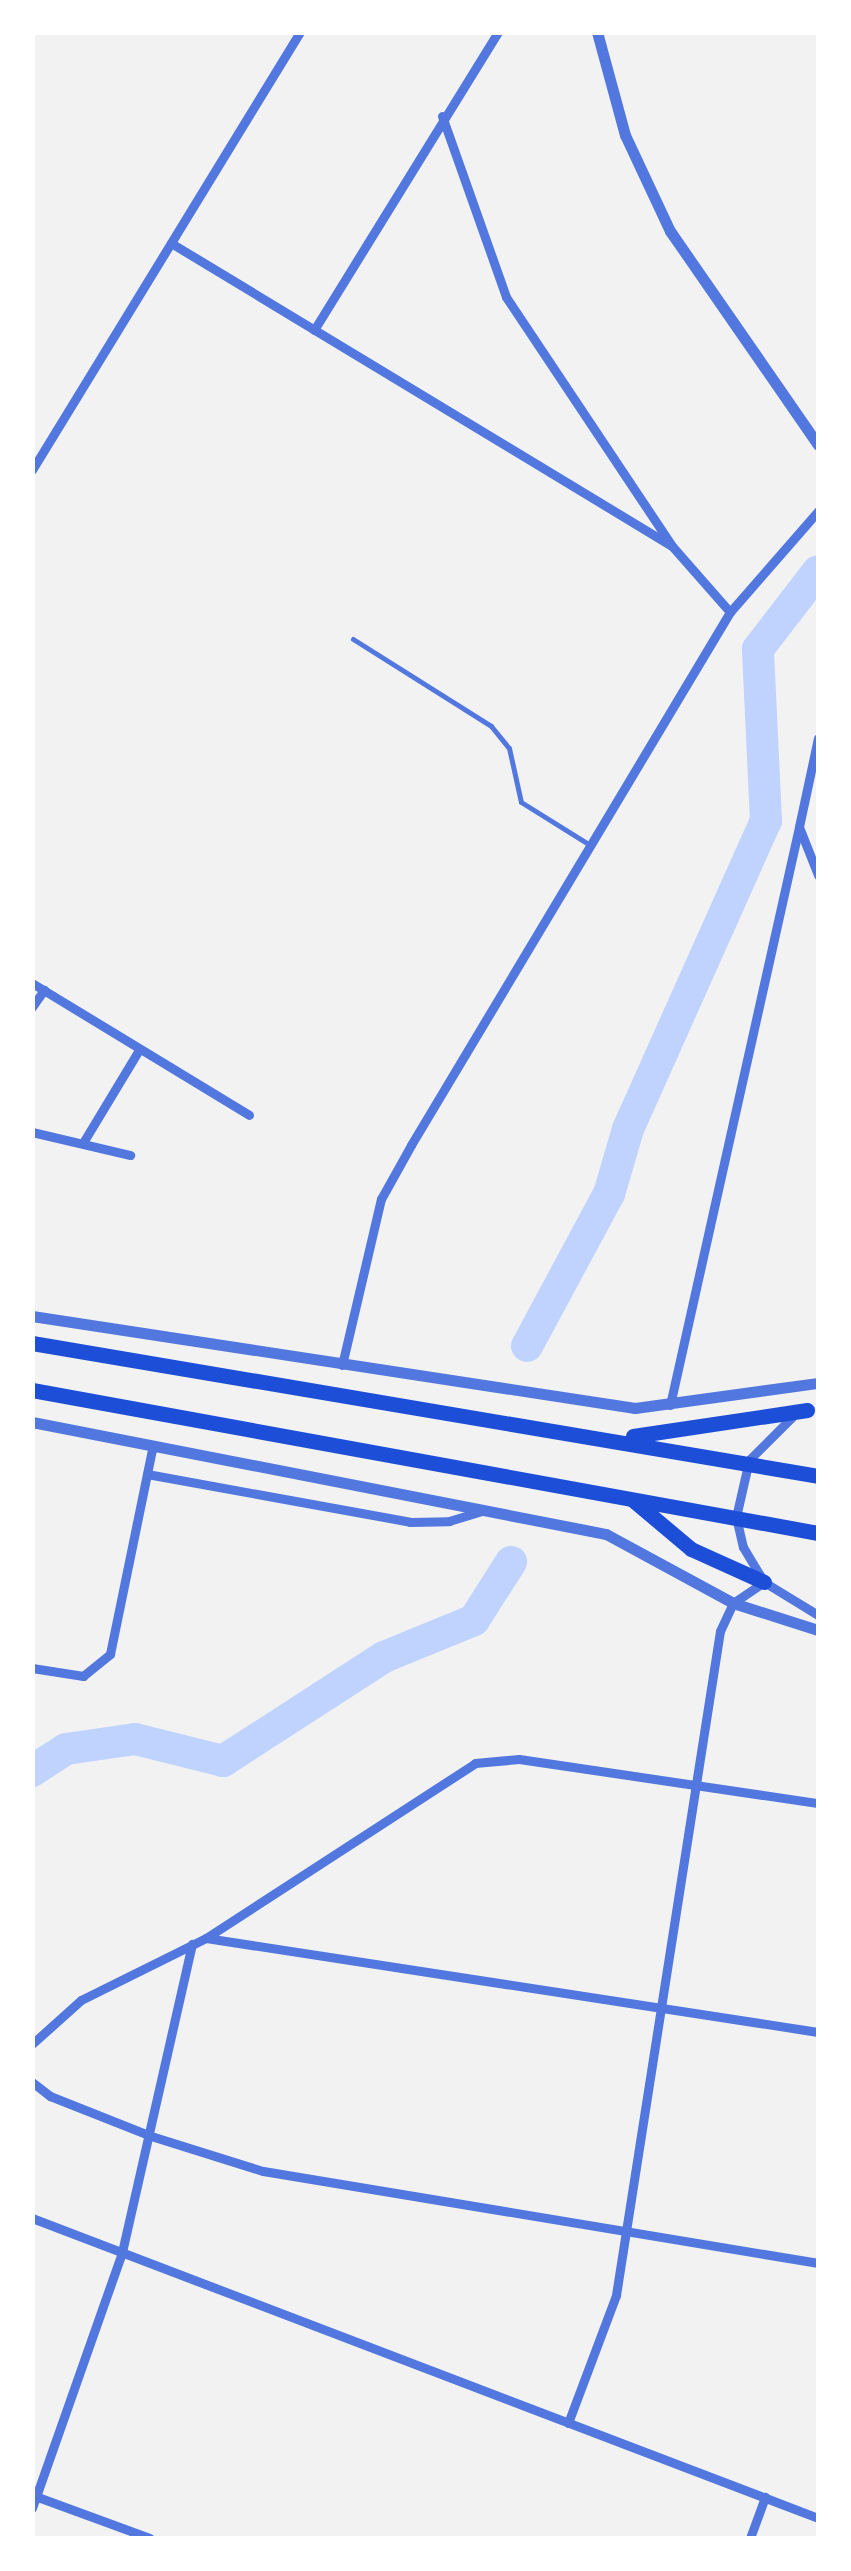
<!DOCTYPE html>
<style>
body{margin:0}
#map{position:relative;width:851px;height:2571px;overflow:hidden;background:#f2f2f2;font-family:"Times New Roman",serif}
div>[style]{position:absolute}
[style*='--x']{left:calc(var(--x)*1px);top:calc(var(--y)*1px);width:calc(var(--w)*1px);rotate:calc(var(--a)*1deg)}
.river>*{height:32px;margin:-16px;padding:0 16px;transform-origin:16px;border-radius:16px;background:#bfd3fe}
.service>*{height:5px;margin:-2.5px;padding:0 2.5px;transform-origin:2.5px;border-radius:2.5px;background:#5277de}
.minor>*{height:9px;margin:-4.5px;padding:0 4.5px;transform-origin:4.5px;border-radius:4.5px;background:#5277de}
.tertiary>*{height:11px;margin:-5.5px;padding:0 5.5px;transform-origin:5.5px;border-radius:5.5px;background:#5277de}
.trunk>*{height:15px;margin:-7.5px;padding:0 7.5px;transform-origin:7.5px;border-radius:7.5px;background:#1d4ed8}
span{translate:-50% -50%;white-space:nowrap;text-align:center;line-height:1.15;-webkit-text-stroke:10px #fff;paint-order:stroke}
.frame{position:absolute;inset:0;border:35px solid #fff;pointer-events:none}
</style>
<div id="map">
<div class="river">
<i style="--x:527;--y:1346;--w:173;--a:-61.7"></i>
<i style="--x:609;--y:1194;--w:68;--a:-73.7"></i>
<i style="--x:628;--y:1129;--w:338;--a:-65.9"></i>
<i style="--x:766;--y:821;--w:172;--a:-92.7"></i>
<i style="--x:758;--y:649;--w:98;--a:-52.4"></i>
<i style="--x:32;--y:1771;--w:40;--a:-32.9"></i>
<i style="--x:66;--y:1749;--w:70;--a:-8.2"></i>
<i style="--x:135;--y:1739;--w:91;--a:14"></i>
<i style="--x:223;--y:1761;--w:192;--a:-32.9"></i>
<i style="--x:384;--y:1657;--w:97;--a:-22.3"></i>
<i style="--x:474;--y:1620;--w:69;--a:-57.5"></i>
</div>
<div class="service">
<i style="--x:353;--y:639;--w:163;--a:32.2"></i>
<i style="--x:491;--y:726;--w:28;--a:51"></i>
<i style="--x:509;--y:748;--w:55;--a:77.5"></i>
<i style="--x:521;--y:802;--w:81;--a:31.9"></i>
</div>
<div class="minor">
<i style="--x:442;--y:116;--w:192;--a:70.5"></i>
<i style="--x:506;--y:297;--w:299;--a:56.3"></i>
<i style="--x:672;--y:546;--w:88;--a:48.7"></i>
<i style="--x:171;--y:243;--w:585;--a:31.17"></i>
<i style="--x:314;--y:330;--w:350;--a:-58.3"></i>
<i style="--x:32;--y:470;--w:513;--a:-58.54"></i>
<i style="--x:818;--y:738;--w:91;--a:102.1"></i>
<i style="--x:799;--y:827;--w:52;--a:68.4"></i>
<i style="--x:32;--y:983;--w:254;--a:31.3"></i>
<i style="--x:32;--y:1007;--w:21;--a:-55"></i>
<i style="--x:32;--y:1132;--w:101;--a:13.2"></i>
<i style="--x:84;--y:1141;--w:106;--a:-58.9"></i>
<i style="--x:342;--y:1365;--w:171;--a:-76.8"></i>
<i style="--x:381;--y:1199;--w:62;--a:-60.9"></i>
<i style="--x:411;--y:1145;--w:621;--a:-59.1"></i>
<i style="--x:730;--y:612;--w:134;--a:-48.9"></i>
<i style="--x:670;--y:1405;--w:592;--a:-77.42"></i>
<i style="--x:792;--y:1417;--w:61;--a:135"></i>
<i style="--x:749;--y:1460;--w:58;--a:102.8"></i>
<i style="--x:736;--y:1517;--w:31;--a:77"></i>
<i style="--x:743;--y:1547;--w:41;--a:59"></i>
<i style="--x:764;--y:1582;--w:63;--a:31.4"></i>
<i style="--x:147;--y:1474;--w:267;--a:10.3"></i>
<i style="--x:410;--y:1522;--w:39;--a:-1"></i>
<i style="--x:449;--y:1521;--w:37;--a:-17"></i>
<i style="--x:32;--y:1668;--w:52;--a:8.9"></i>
<i style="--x:83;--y:1676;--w:35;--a:-39"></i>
<i style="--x:110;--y:1654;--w:213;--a:-78.4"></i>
<i style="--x:206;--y:1938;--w:619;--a:8.73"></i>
<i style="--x:32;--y:2044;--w:66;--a:-41.9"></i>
<i style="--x:81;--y:2000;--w:140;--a:-26.4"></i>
<i style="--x:206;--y:1938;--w:321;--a:-33"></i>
<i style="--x:475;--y:1763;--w:44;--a:-5.2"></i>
<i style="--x:519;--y:1759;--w:302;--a:8.4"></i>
<i style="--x:32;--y:2082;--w:23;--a:38"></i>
<i style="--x:50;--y:2096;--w:109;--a:21.6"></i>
<i style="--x:151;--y:2136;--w:117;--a:17.4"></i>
<i style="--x:263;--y:2171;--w:563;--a:9.41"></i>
<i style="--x:32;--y:2218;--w:841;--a:20.89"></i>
<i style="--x:568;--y:2423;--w:137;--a:-69.4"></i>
<i style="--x:616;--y:2295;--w:672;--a:-81.1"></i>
<i style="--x:720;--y:1631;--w:31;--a:-65"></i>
<i style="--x:733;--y:1603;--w:37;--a:-34"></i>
<i style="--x:35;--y:2496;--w:122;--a:20.1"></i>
<i style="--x:32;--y:2508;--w:271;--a:-70.6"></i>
<i style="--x:122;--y:2252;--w:316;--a:-77.2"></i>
<i style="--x:750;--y:2538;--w:44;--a:-69.9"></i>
</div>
<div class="tertiary">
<i style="--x:597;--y:32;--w:107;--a:74.8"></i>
<i style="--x:625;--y:135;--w:106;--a:64.9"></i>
<i style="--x:670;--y:231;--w:260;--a:55.3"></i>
<i style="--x:32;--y:1316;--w:610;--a:8.67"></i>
<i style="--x:635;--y:1408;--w:185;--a:-7.8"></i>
<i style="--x:32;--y:1422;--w:585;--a:11.04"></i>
<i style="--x:606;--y:1534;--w:145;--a:28.5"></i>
<i style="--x:733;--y:1603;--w:89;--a:17.6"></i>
</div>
<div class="trunk">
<i style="--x:32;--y:1343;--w:797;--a:9.6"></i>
<i style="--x:32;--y:1390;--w:799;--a:10.31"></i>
<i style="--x:633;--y:1436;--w:176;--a:-8.5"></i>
<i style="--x:634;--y:1501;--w:75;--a:40.1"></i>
<i style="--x:691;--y:1549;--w:80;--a:24.3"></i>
</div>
<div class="frame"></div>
</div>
